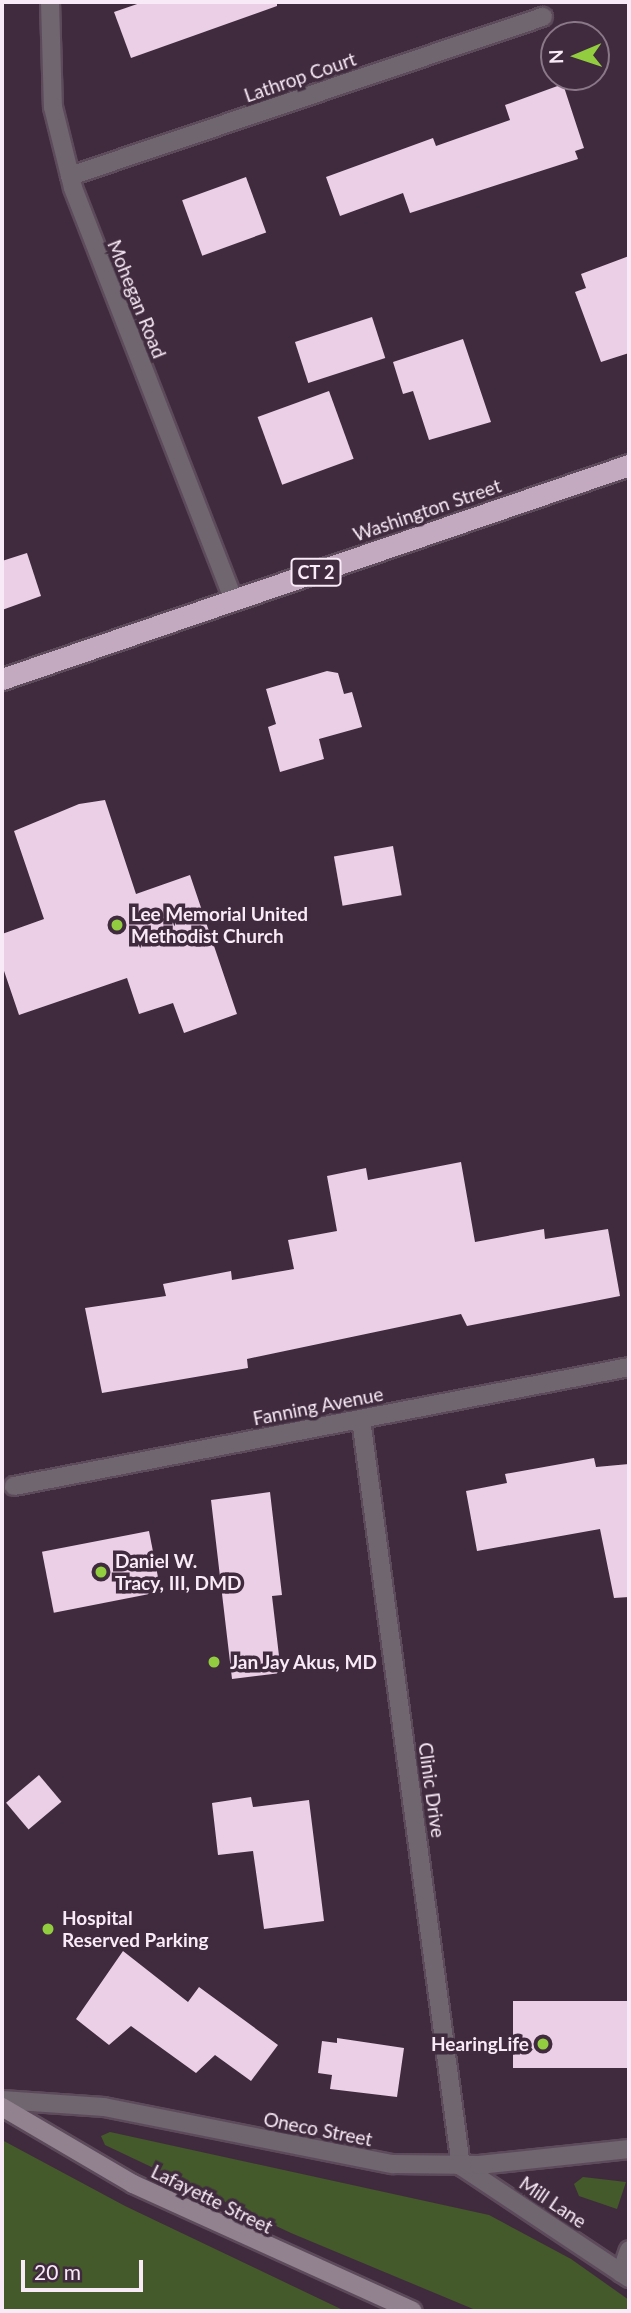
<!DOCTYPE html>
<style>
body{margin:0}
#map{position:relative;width:631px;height:2313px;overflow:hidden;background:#402b3e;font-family:Lato,sans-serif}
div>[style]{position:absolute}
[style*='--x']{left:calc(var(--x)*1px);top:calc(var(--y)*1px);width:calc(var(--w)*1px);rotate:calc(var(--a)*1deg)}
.green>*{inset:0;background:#445a2a}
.building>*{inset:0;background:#eacfe7;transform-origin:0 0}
.roads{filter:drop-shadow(2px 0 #5d4a5b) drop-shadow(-2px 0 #5d4a5b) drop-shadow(0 2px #5d4a5b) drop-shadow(0 -2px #5d4a5b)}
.street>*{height:18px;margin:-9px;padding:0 9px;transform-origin:9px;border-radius:9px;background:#70666f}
.secondary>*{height:18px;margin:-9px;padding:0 9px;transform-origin:9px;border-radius:9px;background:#928290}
.highway>*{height:21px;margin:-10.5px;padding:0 10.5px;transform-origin:10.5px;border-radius:10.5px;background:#c4aac1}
.dots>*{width:19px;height:19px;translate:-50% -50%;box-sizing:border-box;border:4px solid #402b3e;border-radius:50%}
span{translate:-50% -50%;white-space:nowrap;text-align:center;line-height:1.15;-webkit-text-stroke:7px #402b3e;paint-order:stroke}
.shield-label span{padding:2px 5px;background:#402b3e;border:2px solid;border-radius:5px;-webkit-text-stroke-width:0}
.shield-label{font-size:18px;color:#f8eaf6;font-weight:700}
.street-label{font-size:19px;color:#f8eaf6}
.poi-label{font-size:19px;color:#f8eaf6;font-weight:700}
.left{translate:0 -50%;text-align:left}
.right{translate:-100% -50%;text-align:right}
.frame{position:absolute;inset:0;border:4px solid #f8eaf6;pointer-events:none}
.north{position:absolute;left:540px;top:21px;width:70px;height:70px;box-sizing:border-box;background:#402b3e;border:2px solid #8a7788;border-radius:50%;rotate:268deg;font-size:19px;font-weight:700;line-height:28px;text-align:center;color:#f8eaf6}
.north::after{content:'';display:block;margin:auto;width:24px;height:32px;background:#91cd3f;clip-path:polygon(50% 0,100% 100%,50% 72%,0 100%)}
.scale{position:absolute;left:21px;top:2260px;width:122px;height:32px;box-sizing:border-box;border:4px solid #f8eaf6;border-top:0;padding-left:9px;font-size:21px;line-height:24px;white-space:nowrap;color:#f8eaf6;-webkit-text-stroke:5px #402b3e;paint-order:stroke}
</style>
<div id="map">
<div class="green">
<i style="clip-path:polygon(110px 2132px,489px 2215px,571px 2259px,629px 2300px,629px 2311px,478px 2311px,291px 2233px,105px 2145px,101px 2136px)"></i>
<i style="clip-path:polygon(2px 2140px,125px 2206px,345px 2311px,2px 2311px)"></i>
<i style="clip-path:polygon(583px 2177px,626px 2182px,617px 2209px,579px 2196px,574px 2184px)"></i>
</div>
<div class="building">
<i style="clip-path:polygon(143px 2px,277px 2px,277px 6px,131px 58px,114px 12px)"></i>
<i style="clip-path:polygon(563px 84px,584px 148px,575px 151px,578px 159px,410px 213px,403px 193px,340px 216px,326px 177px,433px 138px,436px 146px,510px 120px,505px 105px)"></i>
<i style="left:246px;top:177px;width:59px;height:68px;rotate:70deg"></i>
<i style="clip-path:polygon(629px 256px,629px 353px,601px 362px,575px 292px,586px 288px,581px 274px)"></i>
<i style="left:372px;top:317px;width:43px;height:81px;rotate:72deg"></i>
<i style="clip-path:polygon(463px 339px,491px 422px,429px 440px,413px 391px,403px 394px,393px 362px)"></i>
<i style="left:329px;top:391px;width:72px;height:76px;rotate:70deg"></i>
<i style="clip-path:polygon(27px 553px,41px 596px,2px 610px,2px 561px)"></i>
<i style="clip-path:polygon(327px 671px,338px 673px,344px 694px,352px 692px,362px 727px,319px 739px,324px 759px,280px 772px,268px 727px,276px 724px,266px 689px)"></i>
<i style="clip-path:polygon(105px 800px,136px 894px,190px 875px,237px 1014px,184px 1033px,173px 1003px,139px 1014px,127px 978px,19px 1015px,2px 965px,2px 934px,44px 919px,14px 831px,79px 804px)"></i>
<i style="left:393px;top:846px;width:50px;height:60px;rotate:80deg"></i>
<i style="clip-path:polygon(461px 1162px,475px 1242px,544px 1229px,545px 1239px,608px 1229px,620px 1296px,467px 1326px,461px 1314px,247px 1359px,248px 1368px,102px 1393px,85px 1308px,166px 1296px,163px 1284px,231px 1271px,232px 1280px,294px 1269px,288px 1240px,337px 1231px,327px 1176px,366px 1168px,368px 1180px)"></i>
<i style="clip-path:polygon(594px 1458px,596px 1467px,629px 1464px,629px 1597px,614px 1598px,600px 1529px,477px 1551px,466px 1491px,507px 1483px,505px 1474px)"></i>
<i style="clip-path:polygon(270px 1492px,282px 1595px,272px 1596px,281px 1673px,232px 1679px,211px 1500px)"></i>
<i style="left:149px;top:1531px;width:62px;height:109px;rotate:79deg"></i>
<i style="left:39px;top:1775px;width:35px;height:43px;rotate:50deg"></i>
<i style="clip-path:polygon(251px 1797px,253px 1807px,309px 1800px,324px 1921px,264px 1929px,253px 1851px,218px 1855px,212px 1803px)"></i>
<i style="clip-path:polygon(123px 1951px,188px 2002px,199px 1987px,278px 2045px,251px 2081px,215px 2055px,196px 2073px,131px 2026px,109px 2045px,76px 2019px)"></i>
<i style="left:629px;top:2001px;width:67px;height:116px;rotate:90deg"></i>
<i style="clip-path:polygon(337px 2038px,404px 2048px,397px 2097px,330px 2089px,332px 2075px,318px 2073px,322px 2041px,337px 2043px)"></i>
</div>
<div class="roads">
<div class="street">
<i style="--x:50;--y:2;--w:105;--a:88.4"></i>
<i style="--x:53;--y:107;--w:83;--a:76.1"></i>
<i style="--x:73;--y:188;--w:442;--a:68.7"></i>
<i style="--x:70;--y:176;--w:499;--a:-18.6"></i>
<i style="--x:361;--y:1419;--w:754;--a:82.38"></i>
<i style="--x:461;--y:2166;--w:202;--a:33.7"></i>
<i style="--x:14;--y:1486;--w:626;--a:-10.95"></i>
<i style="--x:2;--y:2100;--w:102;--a:3.9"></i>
<i style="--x:104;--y:2107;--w:295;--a:11.2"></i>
<i style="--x:393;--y:2164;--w:86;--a:0.7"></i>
<i style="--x:479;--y:2165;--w:151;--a:-6.1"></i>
<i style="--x:621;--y:2273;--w:24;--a:-71"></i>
</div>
<div class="secondary">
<i style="--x:2;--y:2107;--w:152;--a:30.4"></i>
<i style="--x:133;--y:2184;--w:307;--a:24.4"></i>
</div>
<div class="highway">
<i style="--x:2;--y:679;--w:663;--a:-18.85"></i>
</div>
</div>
<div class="dots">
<i style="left:117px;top:925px;background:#91cd3f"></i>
<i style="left:101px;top:1572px;background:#91cd3f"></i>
<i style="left:214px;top:1662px;background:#91cd3f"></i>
<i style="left:48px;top:1929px;background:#91cd3f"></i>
<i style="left:543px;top:2044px;background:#91cd3f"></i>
</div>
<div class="shield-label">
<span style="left:316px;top:572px">CT 2</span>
</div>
<div class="street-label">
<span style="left:300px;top:77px;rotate:-19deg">Lathrop Court</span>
<span style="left:137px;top:299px;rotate:68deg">Mohegan Road</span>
<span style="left:427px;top:510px;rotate:-19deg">Washington Street</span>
<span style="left:318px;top:1406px;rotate:-11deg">Fanning Avenue</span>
<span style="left:432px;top:1790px;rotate:82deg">Clinic Drive</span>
<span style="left:318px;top:2129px;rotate:11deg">Oneco Street</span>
<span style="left:212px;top:2199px;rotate:26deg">Lafayette Street</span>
<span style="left:553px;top:2202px;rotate:34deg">Mill Lane</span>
</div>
<div class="poi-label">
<span class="left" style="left:131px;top:925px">Lee Memorial United<br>Methodist Church</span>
<span class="left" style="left:115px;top:1572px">Daniel W.<br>Tracy, III, DMD</span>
<span class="left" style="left:230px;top:1662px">Jan Jay Akus, MD</span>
<span class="left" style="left:62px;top:1929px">Hospital<br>Reserved Parking</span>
<span class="right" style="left:529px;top:2044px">HearingLife</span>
</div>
<div class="frame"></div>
<div class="north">N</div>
<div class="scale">20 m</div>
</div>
